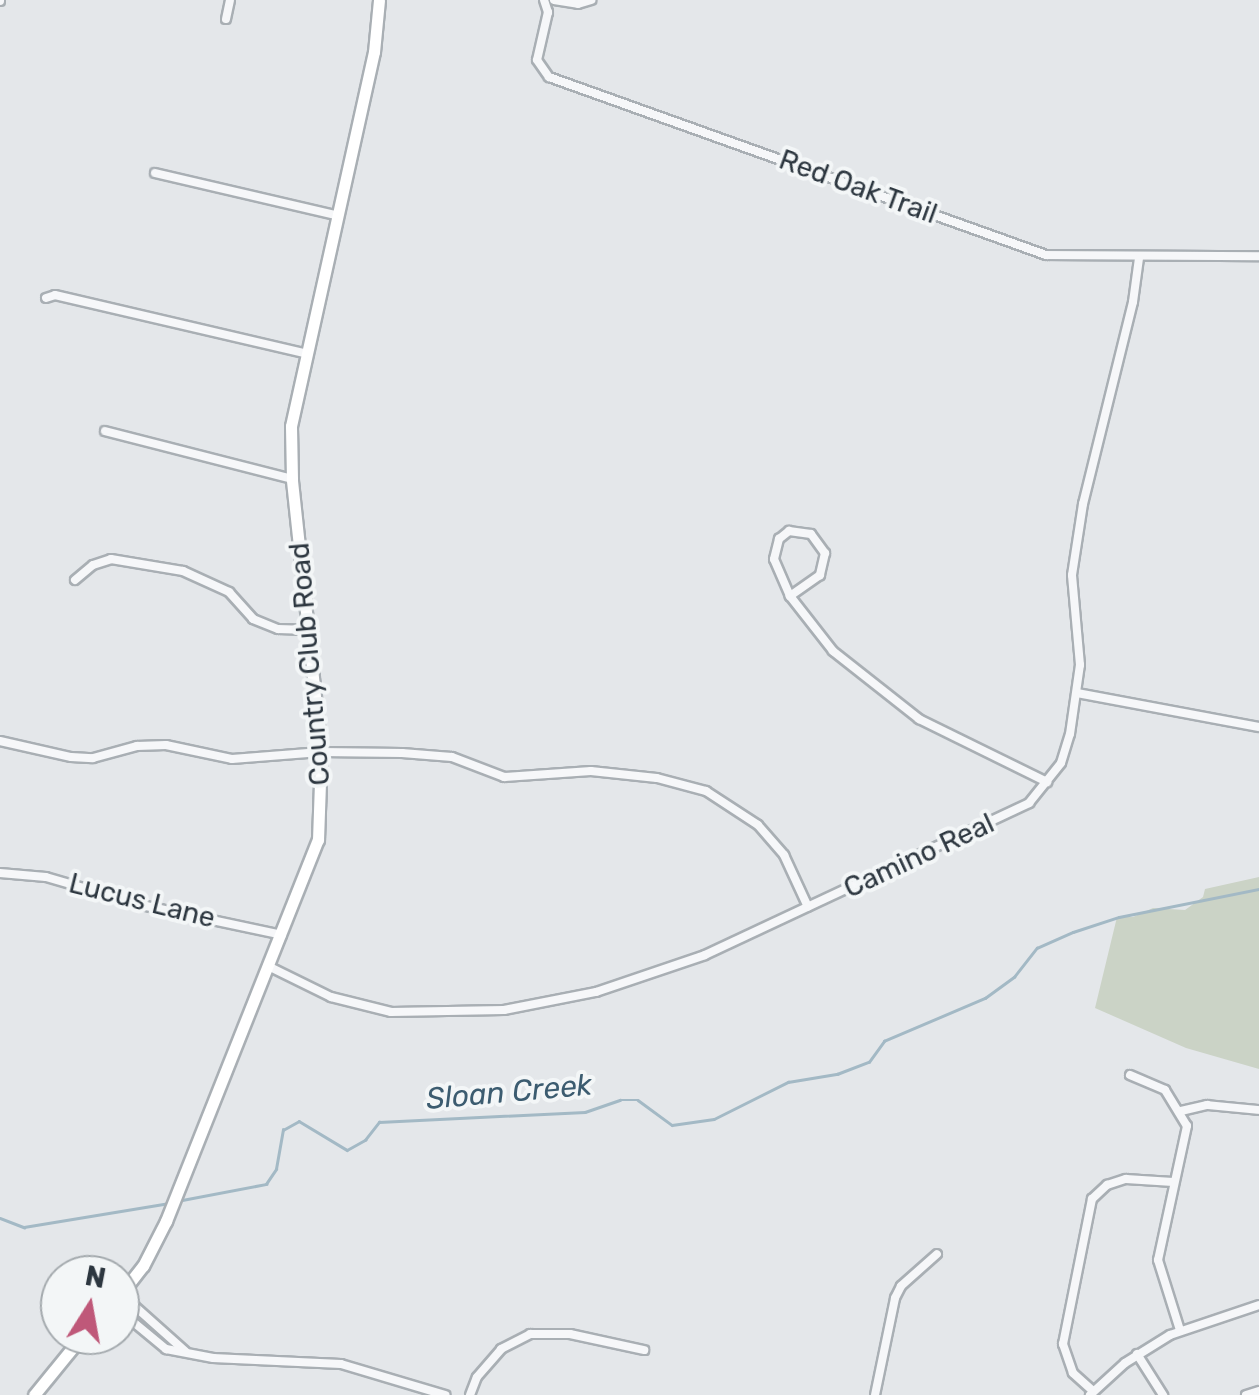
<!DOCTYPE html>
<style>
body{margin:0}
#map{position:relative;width:1259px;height:1395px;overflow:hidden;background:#e4e7ea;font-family:Rubik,sans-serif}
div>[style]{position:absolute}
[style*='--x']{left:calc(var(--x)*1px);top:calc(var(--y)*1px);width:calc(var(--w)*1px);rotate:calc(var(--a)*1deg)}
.green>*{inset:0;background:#cbd3c6}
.stream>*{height:2.5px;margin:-1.25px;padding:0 1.25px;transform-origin:1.25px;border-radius:1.25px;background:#a3b9c5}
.roads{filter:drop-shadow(2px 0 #a9afb4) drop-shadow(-2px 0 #a9afb4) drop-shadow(0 2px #a9afb4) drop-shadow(0 -2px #a9afb4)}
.minor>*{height:8px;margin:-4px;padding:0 4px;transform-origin:4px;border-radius:4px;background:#f6f7f9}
.secondary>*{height:11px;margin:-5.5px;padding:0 5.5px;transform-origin:5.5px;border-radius:5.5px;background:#fff}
span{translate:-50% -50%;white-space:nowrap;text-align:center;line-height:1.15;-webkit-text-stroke:8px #f3f6f7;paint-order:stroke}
.street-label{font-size:28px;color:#2d3740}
.water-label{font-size:30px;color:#3c5c70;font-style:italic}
.north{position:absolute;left:40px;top:1255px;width:100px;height:100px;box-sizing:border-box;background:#f3f6f7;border:2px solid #a4aaae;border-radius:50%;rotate:11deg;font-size:28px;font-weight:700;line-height:40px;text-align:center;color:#2d3740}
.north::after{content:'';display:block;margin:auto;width:35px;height:45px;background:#bf5879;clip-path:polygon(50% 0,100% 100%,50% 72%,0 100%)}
</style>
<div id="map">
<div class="green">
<i style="clip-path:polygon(1259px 877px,1259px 1069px,1186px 1048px,1095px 1008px,1117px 917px,1133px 917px,1153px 908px,1185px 910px,1203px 897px,1205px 889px)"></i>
</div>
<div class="stream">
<i style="--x:177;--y:1201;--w:91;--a:-10.8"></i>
<i style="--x:266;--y:1184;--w:18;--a:-56"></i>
<i style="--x:276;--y:1169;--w:40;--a:-80"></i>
<i style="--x:283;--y:1130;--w:18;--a:-29"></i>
<i style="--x:299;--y:1121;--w:56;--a:31.1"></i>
<i style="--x:347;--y:1150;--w:21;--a:-29"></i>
<i style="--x:365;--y:1140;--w:23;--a:-52"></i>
<i style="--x:379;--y:1122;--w:206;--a:-2.8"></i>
<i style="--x:585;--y:1112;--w:37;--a:-19"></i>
<i style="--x:620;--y:1100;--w:18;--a:0"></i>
<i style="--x:638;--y:1100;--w:42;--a:36.3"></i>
<i style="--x:672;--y:1125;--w:42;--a:-8.1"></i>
<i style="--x:714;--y:1119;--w:83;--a:-26.6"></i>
<i style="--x:788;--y:1082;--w:50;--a:-9.3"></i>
<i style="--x:837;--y:1074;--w:34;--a:-21"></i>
<i style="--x:869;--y:1062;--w:26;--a:-54"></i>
<i style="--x:884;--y:1041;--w:110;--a:-23.1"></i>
<i style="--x:985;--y:998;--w:36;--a:-36"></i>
<i style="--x:1014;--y:977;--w:37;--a:-52"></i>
<i style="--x:1037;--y:948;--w:39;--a:-24"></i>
<i style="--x:1073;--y:932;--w:48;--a:-18.1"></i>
<i style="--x:1119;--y:917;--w:143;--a:-11.3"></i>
<i style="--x:0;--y:1218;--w:26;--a:21"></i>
<i style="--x:24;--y:1227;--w:147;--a:-9.4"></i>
</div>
<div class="roads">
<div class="minor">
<i style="--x:544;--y:0;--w:13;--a:72"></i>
<i style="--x:548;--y:12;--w:49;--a:102.9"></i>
<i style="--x:537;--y:60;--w:21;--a:55"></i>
<i style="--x:549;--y:77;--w:528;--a:19.7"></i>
<i style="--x:1046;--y:255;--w:213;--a:0.3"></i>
<i style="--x:554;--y:0;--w:24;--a:9"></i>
<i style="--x:578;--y:4;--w:14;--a:-17"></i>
<i style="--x:0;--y:1;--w:1;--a:-90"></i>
<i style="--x:226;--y:19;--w:19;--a:-78"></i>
<i style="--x:155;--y:173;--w:186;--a:13.1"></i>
<i style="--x:46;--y:298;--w:9;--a:-18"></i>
<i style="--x:55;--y:295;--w:256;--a:13.1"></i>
<i style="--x:105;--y:431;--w:193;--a:14.4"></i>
<i style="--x:789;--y:531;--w:22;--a:8"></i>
<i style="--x:811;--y:534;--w:24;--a:54"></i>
<i style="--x:825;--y:553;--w:23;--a:103"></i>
<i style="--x:820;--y:575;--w:37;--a:145"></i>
<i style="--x:790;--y:596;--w:40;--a:-113.4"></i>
<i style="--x:774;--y:559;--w:21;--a:-76"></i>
<i style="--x:779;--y:539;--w:13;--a:-39"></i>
<i style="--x:75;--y:580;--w:23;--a:-40"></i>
<i style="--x:93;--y:565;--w:19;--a:-18"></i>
<i style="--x:111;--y:559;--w:73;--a:9.5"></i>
<i style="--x:183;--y:571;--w:51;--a:24.5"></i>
<i style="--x:229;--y:592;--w:36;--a:48"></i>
<i style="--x:253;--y:619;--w:27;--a:22"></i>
<i style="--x:278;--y:629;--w:31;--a:2"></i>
<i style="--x:790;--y:596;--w:70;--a:52"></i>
<i style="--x:833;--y:651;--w:110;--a:38.3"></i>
<i style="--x:919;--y:719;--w:143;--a:26.2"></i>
<i style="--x:1077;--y:693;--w:185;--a:10.6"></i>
<i style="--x:0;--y:741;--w:73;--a:12.7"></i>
<i style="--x:71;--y:757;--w:22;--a:3"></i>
<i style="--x:93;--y:758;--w:46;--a:-15.3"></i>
<i style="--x:137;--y:746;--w:29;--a:-2"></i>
<i style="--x:166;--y:745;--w:67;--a:12"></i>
<i style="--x:232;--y:759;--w:89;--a:-4.5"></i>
<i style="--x:321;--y:752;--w:81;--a:0.7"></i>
<i style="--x:402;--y:753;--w:50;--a:4.6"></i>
<i style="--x:452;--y:757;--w:56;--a:21"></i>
<i style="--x:504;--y:777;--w:87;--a:-3.9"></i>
<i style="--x:591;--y:771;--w:66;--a:6.1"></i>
<i style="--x:657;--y:778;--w:51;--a:14.9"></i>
<i style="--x:706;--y:791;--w:62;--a:33.2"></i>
<i style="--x:758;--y:825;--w:40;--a:49"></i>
<i style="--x:784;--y:855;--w:57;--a:65.2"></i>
<i style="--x:0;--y:873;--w:46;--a:5"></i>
<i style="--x:46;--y:877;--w:104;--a:16.2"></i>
<i style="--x:146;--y:906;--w:139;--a:12"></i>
<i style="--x:270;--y:967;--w:68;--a:26.2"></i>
<i style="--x:331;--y:997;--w:62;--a:14"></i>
<i style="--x:391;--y:1012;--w:113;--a:-1"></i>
<i style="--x:504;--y:1010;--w:94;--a:-11.1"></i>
<i style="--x:596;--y:992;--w:115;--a:-18.7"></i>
<i style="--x:705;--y:955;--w:358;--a:-25.1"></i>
<i style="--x:1029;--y:803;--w:51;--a:-51.3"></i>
<i style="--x:1061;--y:763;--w:30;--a:-73"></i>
<i style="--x:1070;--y:734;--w:70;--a:-81.8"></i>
<i style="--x:1080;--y:665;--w:90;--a:-95.1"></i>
<i style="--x:1072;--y:575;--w:72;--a:-81.2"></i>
<i style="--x:1083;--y:504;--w:208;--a:-76.1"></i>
<i style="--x:1133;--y:302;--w:44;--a:-82.2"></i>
<i style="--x:1130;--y:1075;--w:38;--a:23"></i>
<i style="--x:1165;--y:1090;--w:42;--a:58.6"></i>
<i style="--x:1187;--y:1126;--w:137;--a:102.2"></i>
<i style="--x:1158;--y:1260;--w:73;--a:72.6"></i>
<i style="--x:1181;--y:1111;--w:27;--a:-13"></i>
<i style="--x:1207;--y:1105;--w:52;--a:5.5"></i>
<i style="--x:121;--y:1294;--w:86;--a:41.7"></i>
<i style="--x:120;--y:1311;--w:60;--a:39.6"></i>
<i style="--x:166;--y:1349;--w:48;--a:10.8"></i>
<i style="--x:213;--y:1358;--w:128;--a:2.7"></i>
<i style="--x:341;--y:1364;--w:109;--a:16.6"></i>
<i style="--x:1137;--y:1354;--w:49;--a:57.6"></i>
<i style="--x:1093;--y:1391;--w:27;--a:-138"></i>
<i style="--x:1073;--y:1373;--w:31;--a:-109"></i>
<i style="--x:1063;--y:1344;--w:148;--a:-78.7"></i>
<i style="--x:1092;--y:1199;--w:21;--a:-43"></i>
<i style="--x:1107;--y:1185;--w:20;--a:-18"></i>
<i style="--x:1126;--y:1179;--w:47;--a:3.7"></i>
<i style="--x:470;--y:1395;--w:19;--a:-69"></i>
<i style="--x:477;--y:1377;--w:37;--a:-49"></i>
<i style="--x:501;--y:1349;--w:33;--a:-27"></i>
<i style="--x:530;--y:1334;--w:40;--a:0"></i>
<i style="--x:570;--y:1334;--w:76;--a:12.2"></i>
<i style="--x:875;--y:1395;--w:99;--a:-78.3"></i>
<i style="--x:895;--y:1298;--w:13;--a:-63"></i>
<i style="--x:901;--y:1286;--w:48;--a:-41.6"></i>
<i style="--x:1090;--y:1395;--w:47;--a:-42.4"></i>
<i style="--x:1125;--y:1363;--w:53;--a:-31.9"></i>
<i style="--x:1170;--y:1335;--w:94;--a:-18.6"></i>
<i style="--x:1246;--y:1395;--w:14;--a:-17"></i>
</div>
<div class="secondary">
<i style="--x:120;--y:1295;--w:37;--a:-52"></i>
<i style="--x:143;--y:1266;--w:51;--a:-62.9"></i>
<i style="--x:166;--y:1221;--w:410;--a:-68.3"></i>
<i style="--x:318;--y:840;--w:88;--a:-88"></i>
<i style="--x:321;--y:752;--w:275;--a:-96.1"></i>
<i style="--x:292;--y:479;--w:53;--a:-91.1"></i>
<i style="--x:291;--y:426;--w:383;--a:-77.5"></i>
<i style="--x:374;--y:52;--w:52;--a:-84.5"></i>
<i style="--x:34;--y:1395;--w:77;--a:-50.8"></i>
</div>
</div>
<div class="street-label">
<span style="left:858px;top:187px;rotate:20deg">Red Oak Trail</span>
<span style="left:310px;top:664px;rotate:-95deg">Country Club Road</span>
<span style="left:919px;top:856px;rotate:-25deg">Camino Real</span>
<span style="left:142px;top:901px;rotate:14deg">Lucus Lane</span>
</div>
<div class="water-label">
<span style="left:509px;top:1092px;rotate:-5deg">Sloan Creek</span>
</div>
<div class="north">N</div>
</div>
